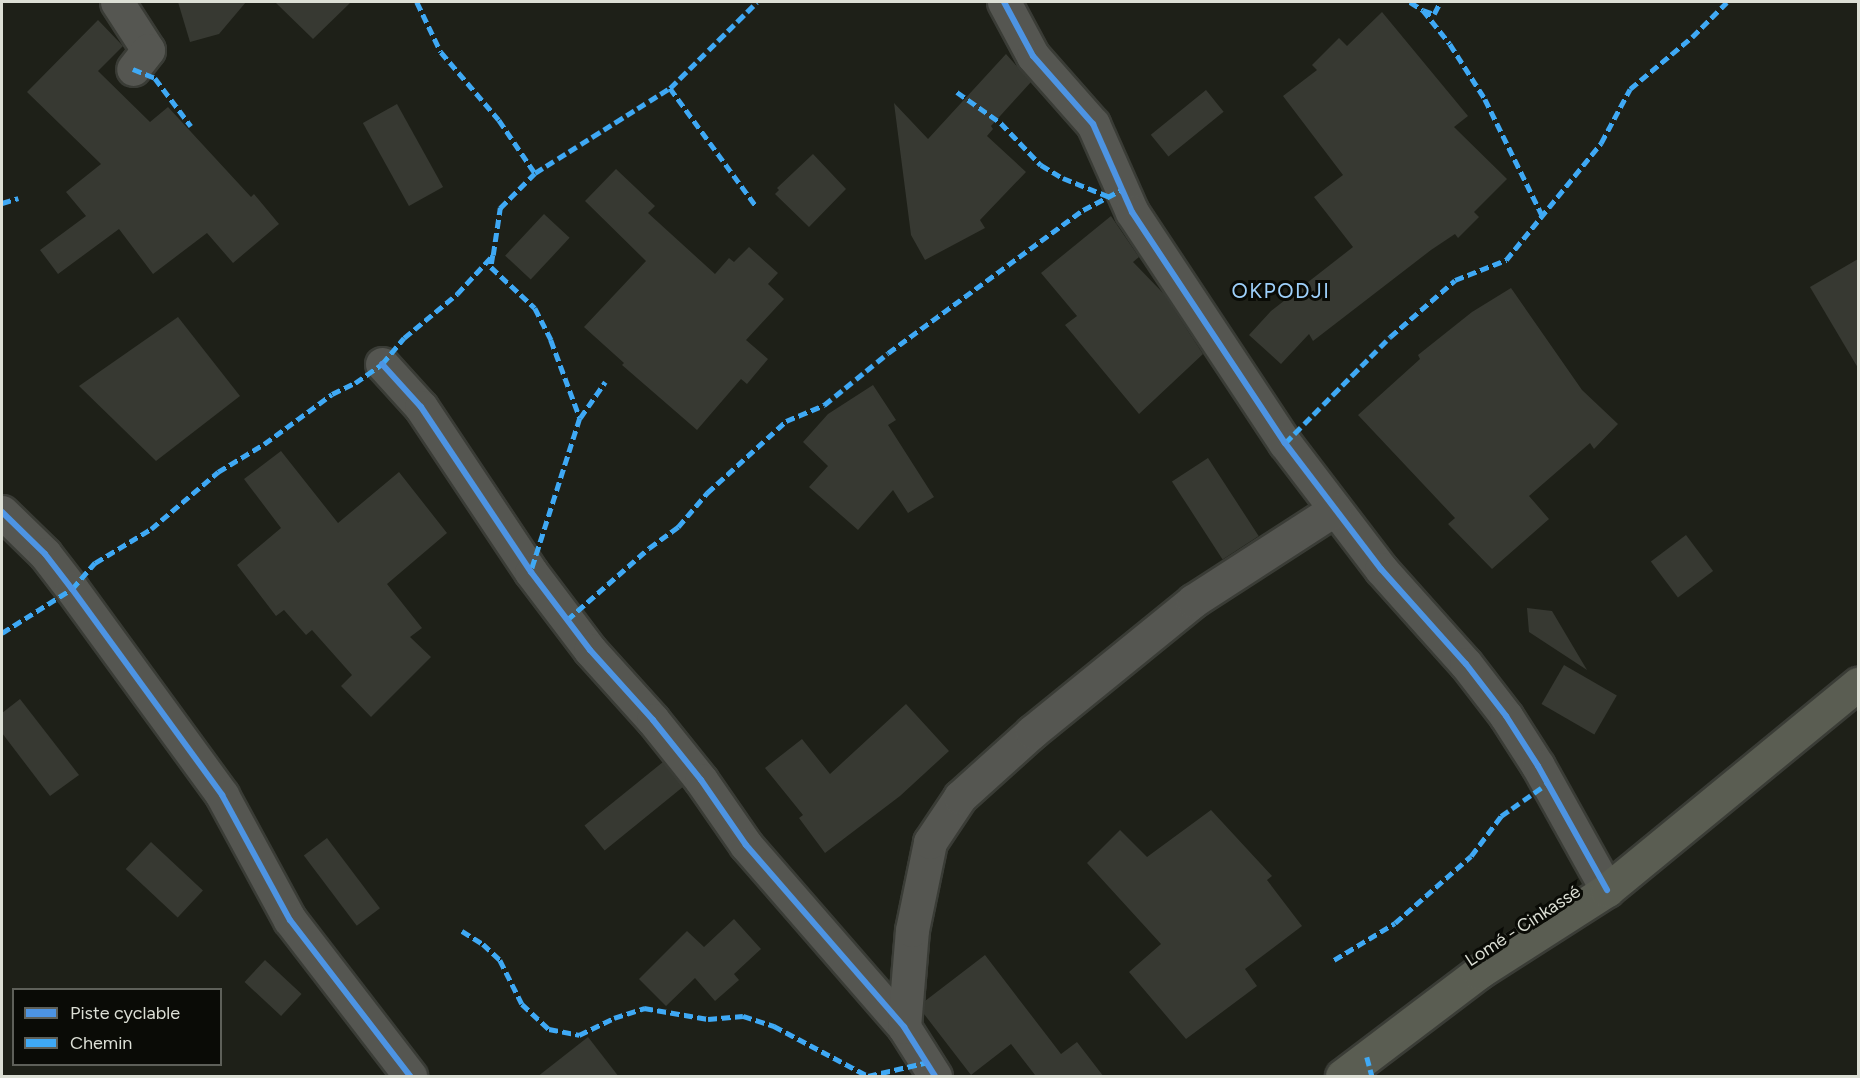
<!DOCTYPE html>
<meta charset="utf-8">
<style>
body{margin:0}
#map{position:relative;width:1860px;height:1078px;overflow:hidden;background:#1e2018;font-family:Figtree,sans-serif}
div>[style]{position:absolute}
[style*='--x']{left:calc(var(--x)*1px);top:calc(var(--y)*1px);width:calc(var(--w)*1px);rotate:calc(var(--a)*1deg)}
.building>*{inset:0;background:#373932;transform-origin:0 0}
.roads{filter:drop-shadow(2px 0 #3a3c36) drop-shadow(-2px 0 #3a3c36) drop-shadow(0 2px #3a3c36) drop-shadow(0 -2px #3a3c36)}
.minor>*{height:33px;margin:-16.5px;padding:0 16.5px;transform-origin:16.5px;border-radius:16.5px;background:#555651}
.highway>*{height:33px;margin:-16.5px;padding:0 16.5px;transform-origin:16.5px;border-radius:16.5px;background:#5a5d52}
.quiet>*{height:4.5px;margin-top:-2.25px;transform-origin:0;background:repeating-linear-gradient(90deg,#3fa9f5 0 9px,transparent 0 13.5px)}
.cycleway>*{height:6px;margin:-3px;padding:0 3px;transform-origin:3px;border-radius:3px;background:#4d94e3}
span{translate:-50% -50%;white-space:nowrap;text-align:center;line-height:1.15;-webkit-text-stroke:6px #0a0b06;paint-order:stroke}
.street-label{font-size:18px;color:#dcdfd5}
.quarter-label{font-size:21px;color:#9ed0fb;letter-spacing:1.5px}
.frame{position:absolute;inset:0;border:3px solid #dcdfd5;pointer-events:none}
.legend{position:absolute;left:12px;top:988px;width:210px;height:78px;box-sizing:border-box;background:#0a0b06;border:2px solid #5e6059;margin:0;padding:8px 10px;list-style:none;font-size:18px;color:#dcdfd5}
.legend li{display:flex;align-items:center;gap:12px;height:30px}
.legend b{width:30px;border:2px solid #5e6059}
</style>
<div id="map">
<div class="building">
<i style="clip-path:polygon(178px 2px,246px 2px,219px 34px,190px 42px)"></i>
<i style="clip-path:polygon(275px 2px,351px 2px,313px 39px)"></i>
<i style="clip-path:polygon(1382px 12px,1468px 116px,1454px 127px,1507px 179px,1474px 212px,1479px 217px,1458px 238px,1455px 234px,1431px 250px,1313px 341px,1309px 334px,1281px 364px,1249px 335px,1271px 311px,1353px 247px,1314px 197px,1343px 175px,1283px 96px,1317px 70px,1312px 65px,1339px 38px,1347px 46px)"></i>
<i style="clip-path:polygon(98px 20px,123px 46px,98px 71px,150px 122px,168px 107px,251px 197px,254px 194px,279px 224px,233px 263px,207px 233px,153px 274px,119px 229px,58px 274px,40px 250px,86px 216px,66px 192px,101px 164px,27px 92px)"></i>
<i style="clip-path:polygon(1006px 54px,1031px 82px,991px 126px,993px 129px,987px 136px,1026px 172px,980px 220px,985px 228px,925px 260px,911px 235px,894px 103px,928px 139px)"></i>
<i style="left:1206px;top:90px;width:28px;height:71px;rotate:51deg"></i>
<i style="left:397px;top:104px;width:95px;height:39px;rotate:61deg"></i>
<i style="clip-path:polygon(813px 154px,846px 189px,809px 227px,775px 194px,779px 190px,777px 188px)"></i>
<i style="clip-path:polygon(616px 169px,655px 206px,648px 213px,715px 274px,729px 258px,734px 262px,749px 247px,778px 273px,768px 284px,784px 299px,746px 340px,768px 359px,747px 384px,741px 379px,697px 430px,622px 365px,624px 363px,584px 327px,646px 261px,585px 201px)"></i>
<i style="left:544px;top:214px;width:35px;height:57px;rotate:43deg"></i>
<i style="clip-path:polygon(1111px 216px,1139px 257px,1133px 262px,1164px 294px,1203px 354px,1139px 414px,1065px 325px,1077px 316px,1041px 273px)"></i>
<i style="clip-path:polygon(1858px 259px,1858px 368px,1810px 287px)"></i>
<i style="clip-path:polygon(1511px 288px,1582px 390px,1618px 424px,1594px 449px,1590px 443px,1529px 496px,1549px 519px,1492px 569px,1448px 524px,1455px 518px,1358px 415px,1420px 359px,1418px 355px,1472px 312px)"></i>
<i style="clip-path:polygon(178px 317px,240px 396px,156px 461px,79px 386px)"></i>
<i style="clip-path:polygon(873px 385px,896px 420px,888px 425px,934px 497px,908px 513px,893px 490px,858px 530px,809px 487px,828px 466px,803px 442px,828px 414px)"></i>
<i style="clip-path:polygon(281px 451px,338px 523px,399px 472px,447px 533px,387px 584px,422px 628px,410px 637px,431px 657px,371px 717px,341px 686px,352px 675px,312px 630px,306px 635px,284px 610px,276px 616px,237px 565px,281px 528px,244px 479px)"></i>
<i style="left:1208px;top:458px;width:93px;height:43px;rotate:57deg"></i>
<i style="left:1686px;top:535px;width:45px;height:44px;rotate:53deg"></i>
<i style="clip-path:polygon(1527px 608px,1552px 611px,1587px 670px,1529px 632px)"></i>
<i style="left:1564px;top:665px;width:61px;height:45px;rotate:30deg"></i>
<i style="clip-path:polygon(20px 699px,79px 775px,50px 796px,2px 733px,2px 713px)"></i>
<i style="clip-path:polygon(906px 704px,949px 751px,900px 796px,825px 853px,799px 818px,803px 815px,765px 768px,802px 739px,830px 774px)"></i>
<i style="left:663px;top:762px;width:32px;height:101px;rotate:51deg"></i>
<i style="clip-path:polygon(1211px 810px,1272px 876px,1267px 880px,1302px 926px,1245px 969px,1257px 986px,1186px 1039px,1129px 972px,1161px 944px,1087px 863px,1120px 830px,1147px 857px)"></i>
<i style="left:327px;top:838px;width:88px;height:29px;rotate:53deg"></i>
<i style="left:151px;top:842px;width:71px;height:37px;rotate:43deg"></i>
<i style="clip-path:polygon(734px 919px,761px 949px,734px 974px,739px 980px,715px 1001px,695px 978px,666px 1006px,639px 979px,687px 931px,704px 947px)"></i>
<i style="clip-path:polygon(985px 955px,1061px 1054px,1077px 1042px,1104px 1077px,1033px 1077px,1035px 1075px,1011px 1044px,971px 1075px,924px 1014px,925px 1001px)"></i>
<i style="left:265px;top:960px;width:50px;height:30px;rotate:43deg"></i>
<i style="clip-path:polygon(588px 1037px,619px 1077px,537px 1077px)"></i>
</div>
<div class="roads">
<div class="minor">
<i style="--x:117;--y:2;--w:57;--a:57.1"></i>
<i style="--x:148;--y:50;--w:24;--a:128"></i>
<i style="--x:1004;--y:2;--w:61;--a:61.8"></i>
<i style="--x:1033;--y:56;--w:91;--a:48.6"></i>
<i style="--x:1093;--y:124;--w:96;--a:66.1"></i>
<i style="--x:1132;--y:212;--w:277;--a:56.5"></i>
<i style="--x:1285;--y:443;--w:158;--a:52.7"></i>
<i style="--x:1381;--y:569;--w:127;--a:48.2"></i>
<i style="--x:1466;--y:664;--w:66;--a:52.4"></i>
<i style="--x:1506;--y:716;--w:59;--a:57.4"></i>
<i style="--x:1538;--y:766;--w:142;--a:60.9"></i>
<i style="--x:382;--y:364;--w:58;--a:47.8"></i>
<i style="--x:421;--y:407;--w:198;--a:56.3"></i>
<i style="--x:531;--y:572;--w:98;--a:52.9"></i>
<i style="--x:590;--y:650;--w:94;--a:48"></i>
<i style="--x:653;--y:720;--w:77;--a:51.3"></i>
<i style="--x:701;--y:780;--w:79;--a:55.3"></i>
<i style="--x:746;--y:845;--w:241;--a:49"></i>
<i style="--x:904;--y:1027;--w:58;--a:57.7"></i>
<i style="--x:2;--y:512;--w:60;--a:44.3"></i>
<i style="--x:45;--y:554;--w:44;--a:52.4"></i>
<i style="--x:72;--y:589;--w:255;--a:53.9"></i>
<i style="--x:222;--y:795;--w:142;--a:61.5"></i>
<i style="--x:290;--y:920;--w:197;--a:52.4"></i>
<i style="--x:904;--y:1027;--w:97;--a:-85.3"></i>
<i style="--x:912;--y:930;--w:90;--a:-78.4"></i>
<i style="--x:930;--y:842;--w:54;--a:-56.3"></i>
<i style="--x:960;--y:797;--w:97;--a:-42.1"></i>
<i style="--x:1032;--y:732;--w:208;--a:-39.1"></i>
<i style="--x:1193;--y:601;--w:169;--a:-32.9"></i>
</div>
<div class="highway">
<i style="--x:1342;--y:1076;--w:172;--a:-37.2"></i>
<i style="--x:1479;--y:972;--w:152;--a:-32.6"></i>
<i style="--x:1607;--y:890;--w:325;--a:-39.4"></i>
</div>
</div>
<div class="quiet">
<i style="--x:417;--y:2;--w:55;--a:64.4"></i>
<i style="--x:441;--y:52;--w:89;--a:49.5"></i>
<i style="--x:499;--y:120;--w:64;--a:55.8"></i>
<i style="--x:1410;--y:2;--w:15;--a:32"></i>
<i style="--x:1423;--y:10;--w:43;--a:51.5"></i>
<i style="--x:1450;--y:44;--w:65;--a:57.5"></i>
<i style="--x:1485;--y:99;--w:131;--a:63.8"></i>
<i style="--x:1423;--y:10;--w:12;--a:20"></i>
<i style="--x:1434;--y:14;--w:13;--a:-63"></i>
<i style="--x:133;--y:69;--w:24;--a:22"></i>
<i style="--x:155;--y:78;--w:60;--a:53.1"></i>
<i style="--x:670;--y:88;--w:146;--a:53.9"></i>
<i style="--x:957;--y:92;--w:54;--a:35.2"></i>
<i style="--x:1001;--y:123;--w:58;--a:46.4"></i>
<i style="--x:1041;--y:165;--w:26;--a:31"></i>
<i style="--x:1063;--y:178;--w:51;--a:22"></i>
<i style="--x:2;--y:203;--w:17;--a:-17"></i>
<i style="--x:493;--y:255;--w:12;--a:99"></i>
<i style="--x:491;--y:267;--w:60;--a:43"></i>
<i style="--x:535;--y:308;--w:36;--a:63"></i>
<i style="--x:551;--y:340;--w:83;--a:69.6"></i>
<i style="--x:580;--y:418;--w:162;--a:107.7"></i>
<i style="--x:580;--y:418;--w:44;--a:-55.2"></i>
<i style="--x:1285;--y:443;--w:149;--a:-45.3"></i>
<i style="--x:1390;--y:337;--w:86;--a:-41.2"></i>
<i style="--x:1455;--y:280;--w:55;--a:-21.4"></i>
<i style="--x:1506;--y:260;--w:151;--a:-50.9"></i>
<i style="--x:1601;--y:143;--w:61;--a:-61.8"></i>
<i style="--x:1630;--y:89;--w:81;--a:-40"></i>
<i style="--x:1692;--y:37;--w:49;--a:-45"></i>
<i style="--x:567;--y:620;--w:109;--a:-41.3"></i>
<i style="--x:649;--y:548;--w:36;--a:-36"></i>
<i style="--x:678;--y:527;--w:45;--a:-49.5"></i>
<i style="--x:707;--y:493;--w:107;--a:-42.3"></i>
<i style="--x:786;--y:421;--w:41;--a:-22.8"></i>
<i style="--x:824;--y:405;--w:82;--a:-39.1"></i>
<i style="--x:888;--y:353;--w:242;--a:-36.3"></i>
<i style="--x:1083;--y:210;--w:43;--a:-27.8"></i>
<i style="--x:2;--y:633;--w:83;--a:-32.2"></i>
<i style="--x:72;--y:589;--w:35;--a:-49"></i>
<i style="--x:95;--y:563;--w:66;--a:-31.3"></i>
<i style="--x:151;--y:529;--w:88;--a:-40.4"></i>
<i style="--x:218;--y:472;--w:54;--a:-31.3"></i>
<i style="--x:264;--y:444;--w:84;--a:-36.3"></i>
<i style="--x:332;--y:394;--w:25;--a:-26"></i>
<i style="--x:355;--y:383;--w:33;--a:-35"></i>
<i style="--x:382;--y:364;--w:34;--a:-50"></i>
<i style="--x:404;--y:338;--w:69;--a:-39.7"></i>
<i style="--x:457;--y:294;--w:53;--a:-47.3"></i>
<i style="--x:493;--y:255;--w:48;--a:-81.5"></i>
<i style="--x:500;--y:208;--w:49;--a:-45"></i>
<i style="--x:535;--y:173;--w:160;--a:-32.2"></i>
<i style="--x:670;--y:88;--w:122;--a:-44.7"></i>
<i style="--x:462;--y:931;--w:25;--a:32"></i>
<i style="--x:483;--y:944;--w:23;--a:43"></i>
<i style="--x:500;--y:960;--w:49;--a:63.4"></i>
<i style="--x:522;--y:1004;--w:37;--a:43"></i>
<i style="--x:549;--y:1029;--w:31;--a:11"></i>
<i style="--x:579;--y:1035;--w:39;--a:-26"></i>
<i style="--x:614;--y:1018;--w:32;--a:-18"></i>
<i style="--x:644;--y:1008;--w:65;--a:9.8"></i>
<i style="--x:708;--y:1019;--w:35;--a:-5"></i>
<i style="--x:743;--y:1016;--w:33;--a:18"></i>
<i style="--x:774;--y:1026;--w:106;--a:28"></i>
<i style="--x:868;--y:1076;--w:62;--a:-13.1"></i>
<i style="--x:1334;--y:960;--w:71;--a:-31.2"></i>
<i style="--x:1395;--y:923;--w:101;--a:-41.4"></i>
<i style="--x:1471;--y:856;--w:50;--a:-53.1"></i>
<i style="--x:1501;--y:816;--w:57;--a:-35.1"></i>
<i style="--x:1367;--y:1057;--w:20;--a:75"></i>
</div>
<div class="cycleway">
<i style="--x:1004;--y:2;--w:61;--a:61.8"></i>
<i style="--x:1033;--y:56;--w:91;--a:48.6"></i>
<i style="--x:1093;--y:124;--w:96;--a:66.1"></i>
<i style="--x:1132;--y:212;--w:277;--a:56.5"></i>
<i style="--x:1285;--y:443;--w:158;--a:52.7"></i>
<i style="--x:1381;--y:569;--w:127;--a:48.2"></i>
<i style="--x:1466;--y:664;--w:66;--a:52.4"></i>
<i style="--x:1506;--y:716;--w:59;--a:57.4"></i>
<i style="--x:1538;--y:766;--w:142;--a:60.9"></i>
<i style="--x:382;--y:364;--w:58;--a:47.8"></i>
<i style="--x:421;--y:407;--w:198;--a:56.3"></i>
<i style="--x:531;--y:572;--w:98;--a:52.9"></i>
<i style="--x:590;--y:650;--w:94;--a:48"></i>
<i style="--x:653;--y:720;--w:77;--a:51.3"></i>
<i style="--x:701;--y:780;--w:79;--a:55.3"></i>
<i style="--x:746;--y:845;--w:241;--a:49"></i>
<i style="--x:904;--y:1027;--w:58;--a:57.7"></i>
<i style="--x:2;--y:512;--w:60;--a:44.3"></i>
<i style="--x:45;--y:554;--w:44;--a:52.4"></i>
<i style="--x:72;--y:589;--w:255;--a:53.9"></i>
<i style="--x:222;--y:795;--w:142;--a:61.5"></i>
<i style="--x:290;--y:920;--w:197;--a:52.4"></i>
</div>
<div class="street-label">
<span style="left:1523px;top:926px;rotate:-33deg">Lomé - Cinkassé</span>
</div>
<div class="quarter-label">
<span style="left:1281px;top:291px">OKPODJI</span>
</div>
<div class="frame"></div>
<ul class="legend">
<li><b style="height:8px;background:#4d94e3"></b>Piste cyclable</li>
<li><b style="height:8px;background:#3fa9f5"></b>Chemin</li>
</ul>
</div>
